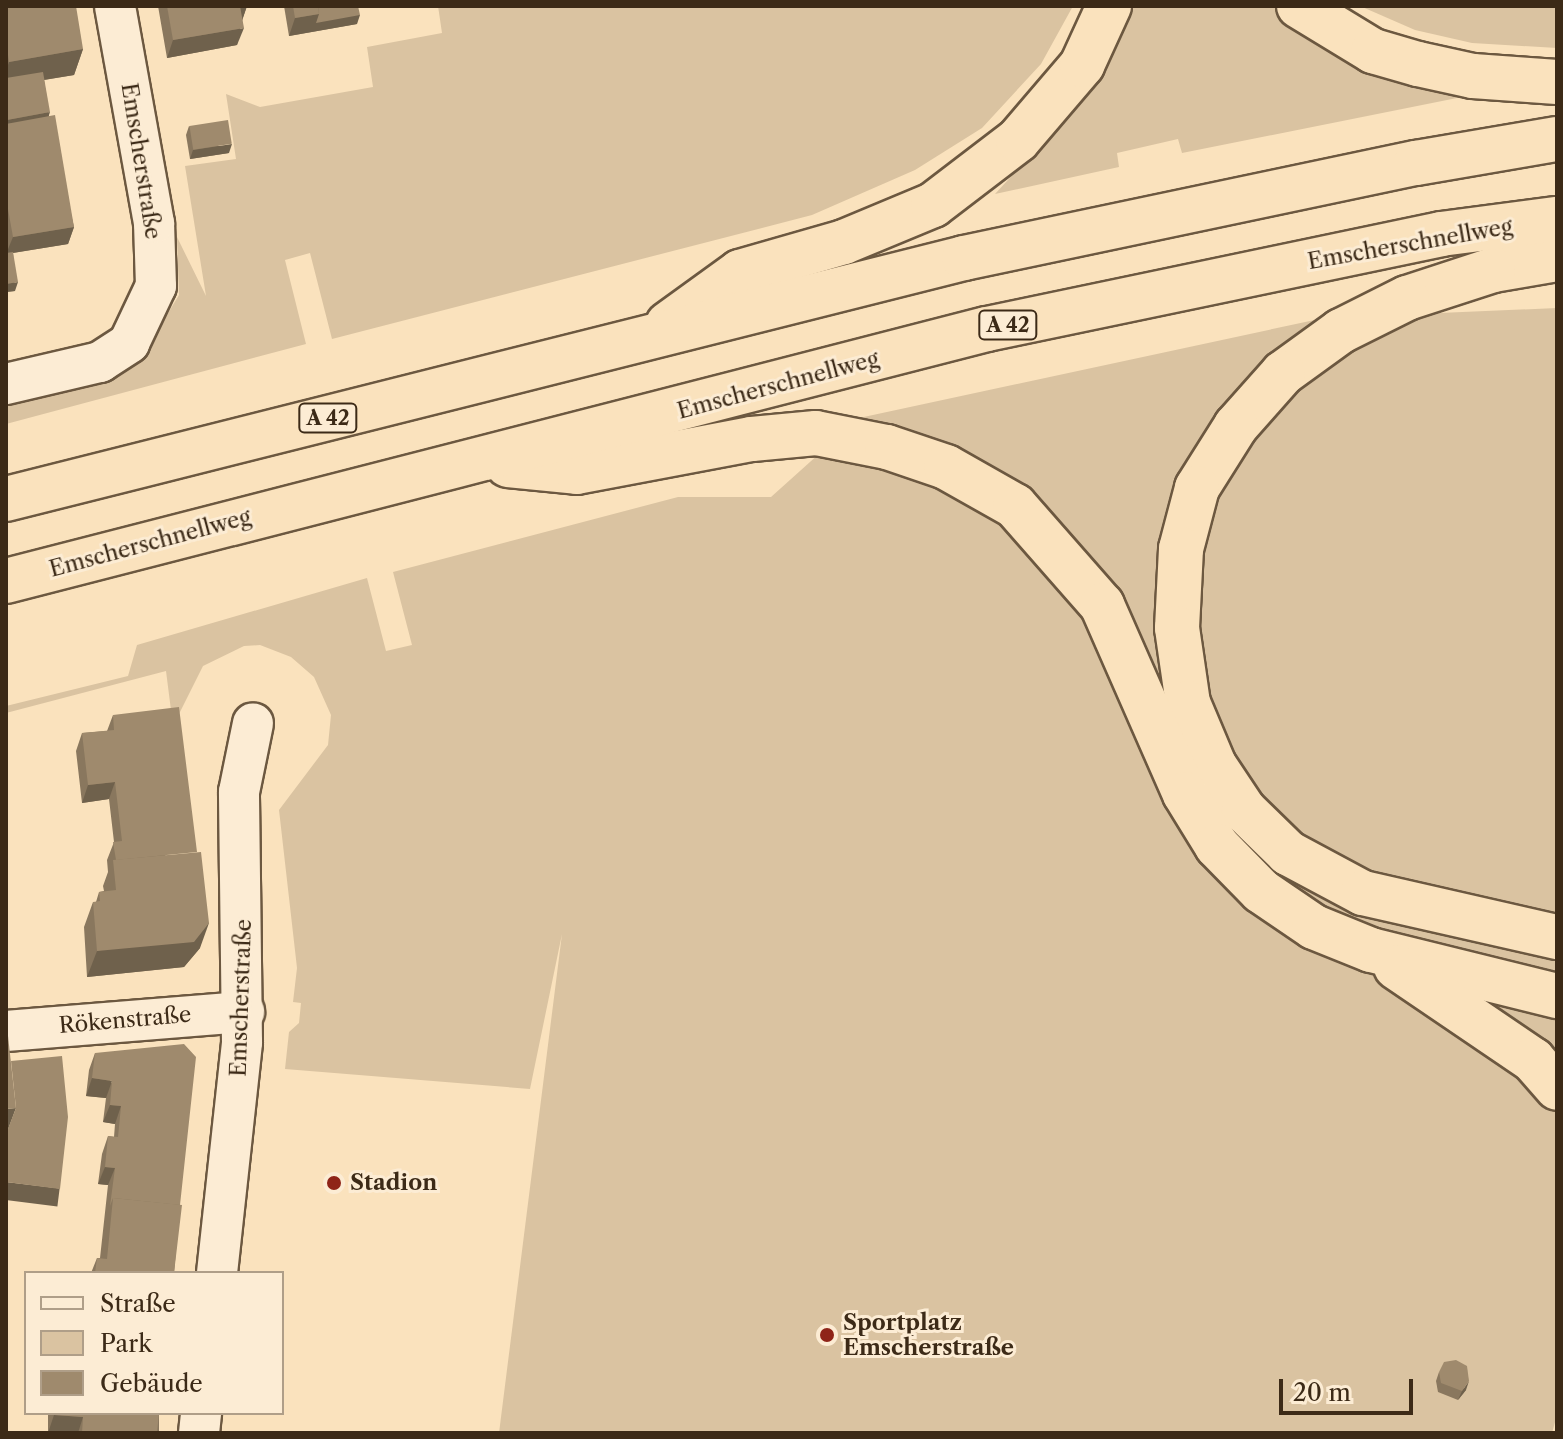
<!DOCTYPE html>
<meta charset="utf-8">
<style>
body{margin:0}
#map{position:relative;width:1563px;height:1439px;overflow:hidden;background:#fae2bd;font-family:"Libre Caslon Text",serif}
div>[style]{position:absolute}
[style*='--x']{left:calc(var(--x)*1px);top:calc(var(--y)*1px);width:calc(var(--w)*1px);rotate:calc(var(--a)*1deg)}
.green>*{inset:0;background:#dac3a1}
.roads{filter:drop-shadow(2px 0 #6c5840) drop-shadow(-2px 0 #6c5840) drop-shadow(0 2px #6c5840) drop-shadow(0 -2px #6c5840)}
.minor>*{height:40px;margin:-20px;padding:0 20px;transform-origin:20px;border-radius:20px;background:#fcecd4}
.motorway>*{height:44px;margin:-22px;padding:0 22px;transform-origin:22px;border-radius:22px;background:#fae2bd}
.wall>*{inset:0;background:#89775e;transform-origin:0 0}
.shaded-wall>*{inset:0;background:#6f614c;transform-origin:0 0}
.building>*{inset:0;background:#9f8a6d;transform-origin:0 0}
.dots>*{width:22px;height:22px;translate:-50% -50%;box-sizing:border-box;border:4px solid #fcecd4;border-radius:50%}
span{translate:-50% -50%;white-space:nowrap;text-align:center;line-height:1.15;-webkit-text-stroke:6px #fcecd4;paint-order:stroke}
.shield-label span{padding:2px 6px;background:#fcecd4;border:2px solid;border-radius:6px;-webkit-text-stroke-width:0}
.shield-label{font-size:20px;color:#3c2a17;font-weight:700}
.street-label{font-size:22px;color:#3c2a17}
.poi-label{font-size:22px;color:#3c2a17;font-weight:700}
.left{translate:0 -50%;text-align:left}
.frame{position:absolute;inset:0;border:8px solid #3c2a17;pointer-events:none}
.legend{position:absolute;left:24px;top:1271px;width:260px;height:144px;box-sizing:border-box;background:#fcecd4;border:2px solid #af9e88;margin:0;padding:10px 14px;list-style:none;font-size:24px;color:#3c2a17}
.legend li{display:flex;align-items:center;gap:16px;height:40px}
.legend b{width:40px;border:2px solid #af9e88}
.scale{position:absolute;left:1279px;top:1379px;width:134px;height:36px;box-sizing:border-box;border:4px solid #3c2a17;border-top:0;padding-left:10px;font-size:24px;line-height:28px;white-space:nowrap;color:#3c2a17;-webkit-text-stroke:6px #fcecd4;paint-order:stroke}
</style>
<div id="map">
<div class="green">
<i style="clip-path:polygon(438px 6px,1073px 6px,1041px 64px,982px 128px,915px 170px,812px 215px,332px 339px,310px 253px,285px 260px,306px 344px,6px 424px,6px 401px,145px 351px,179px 295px,177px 237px,206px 296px,185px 166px,236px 159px,226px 94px,260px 107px,373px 87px,367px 47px,442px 33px)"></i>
<i style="clip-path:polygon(1133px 6px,1274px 6px,1285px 16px,1455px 92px,1457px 98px,1182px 153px,1178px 139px,1117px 153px,1119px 167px,995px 194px,1094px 86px)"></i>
<i style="clip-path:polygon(1360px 6px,1557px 6px,1557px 48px,1472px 43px,1415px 30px)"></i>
<i style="clip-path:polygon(1557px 308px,1557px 1415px,1552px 1433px,499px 1433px,562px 934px,530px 1089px,285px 1069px,289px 1032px,299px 1023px,301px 1003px,293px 1002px,297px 968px,279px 810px,328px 745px,331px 715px,314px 677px,291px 657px,260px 645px,244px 646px,203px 666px,173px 726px,166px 671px,6px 713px,6px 706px,128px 676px,137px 645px,367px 578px,386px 651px,412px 645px,393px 572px,678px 497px,771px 497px,859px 418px,1324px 318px)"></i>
</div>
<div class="roads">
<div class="minor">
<i style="--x:6;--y:384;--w:97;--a:-13.2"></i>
<i style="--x:100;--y:362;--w:35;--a:-33"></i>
<i style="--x:129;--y:343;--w:63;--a:-64.7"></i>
<i style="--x:156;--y:286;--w:63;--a:-91.8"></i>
<i style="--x:154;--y:223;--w:220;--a:-100.2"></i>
<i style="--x:6;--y:1031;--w:239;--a:-4.6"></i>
<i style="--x:217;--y:1273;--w:232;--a:-83.8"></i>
<i style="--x:242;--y:1042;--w:250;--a:-90.7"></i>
<i style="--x:239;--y:792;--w:70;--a:-78.5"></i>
<i style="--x:199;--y:1433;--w:20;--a:-84"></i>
</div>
<div class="motorway">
<i style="--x:1299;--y:6;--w:87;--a:31.3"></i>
<i style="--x:1373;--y:51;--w:47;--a:16.1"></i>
<i style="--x:1418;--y:64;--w:56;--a:12.3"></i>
<i style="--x:1473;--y:76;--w:84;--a:4.1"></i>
<i style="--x:1557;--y:259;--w:65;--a:170.2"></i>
<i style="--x:1493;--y:270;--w:90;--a:162"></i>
<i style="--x:1407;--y:298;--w:74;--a:153.4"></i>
<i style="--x:1341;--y:331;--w:72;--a:144.1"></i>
<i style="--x:1283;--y:373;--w:71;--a:131.6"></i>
<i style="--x:1236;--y:426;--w:73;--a:122.2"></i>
<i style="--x:1197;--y:488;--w:63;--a:104.7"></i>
<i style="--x:1181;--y:549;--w:79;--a:92.9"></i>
<i style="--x:1177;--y:628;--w:76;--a:81.7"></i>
<i style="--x:1188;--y:703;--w:67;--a:67.2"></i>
<i style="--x:1214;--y:765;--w:54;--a:56.3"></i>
<i style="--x:1244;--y:810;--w:62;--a:44.3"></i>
<i style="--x:1288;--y:853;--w:85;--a:28.1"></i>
<i style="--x:1363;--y:893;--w:199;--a:12.8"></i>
<i style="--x:668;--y:324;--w:89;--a:-35.8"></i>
<i style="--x:740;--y:272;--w:108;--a:-16.1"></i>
<i style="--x:844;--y:242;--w:96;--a:-22.6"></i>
<i style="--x:933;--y:205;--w:107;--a:-37.4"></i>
<i style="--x:1018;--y:140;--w:99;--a:-49.5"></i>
<i style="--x:1082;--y:65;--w:65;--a:-65.4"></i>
<i style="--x:508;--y:465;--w:69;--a:5.8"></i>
<i style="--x:577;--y:472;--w:178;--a:-10.7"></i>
<i style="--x:752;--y:439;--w:64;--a:-5.4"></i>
<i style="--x:816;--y:433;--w:72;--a:11.2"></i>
<i style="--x:887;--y:447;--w:62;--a:18.7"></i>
<i style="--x:946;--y:467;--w:79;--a:29.5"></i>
<i style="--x:1015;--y:506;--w:132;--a:48.7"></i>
<i style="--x:1102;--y:605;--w:206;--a:66.3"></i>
<i style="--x:1185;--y:794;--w:61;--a:58.4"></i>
<i style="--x:1217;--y:846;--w:63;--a:45.6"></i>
<i style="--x:1261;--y:891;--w:64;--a:34.2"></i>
<i style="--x:1314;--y:927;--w:61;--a:22"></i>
<i style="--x:1371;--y:950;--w:192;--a:13.9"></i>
<i style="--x:6;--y:499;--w:988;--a:-14.12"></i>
<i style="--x:964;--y:258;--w:462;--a:-11.9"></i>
<i style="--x:1416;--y:163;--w:143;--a:-9.7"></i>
<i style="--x:6;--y:581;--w:1013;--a:-14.41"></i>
<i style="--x:987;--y:329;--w:464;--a:-11.8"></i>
<i style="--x:1441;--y:234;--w:117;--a:-7.4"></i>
<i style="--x:1396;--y:967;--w:166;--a:34.2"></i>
<i style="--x:1533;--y:1060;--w:37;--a:49"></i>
</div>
</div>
<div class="wall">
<i style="clip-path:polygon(6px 6px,83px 49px,74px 75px,44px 80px,49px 117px,74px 227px,68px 244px,13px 253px,15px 291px,6px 292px)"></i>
<i style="clip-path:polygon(158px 6px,247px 6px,242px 20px,237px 45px,167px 58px)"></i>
<i style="clip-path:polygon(284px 6px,358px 6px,357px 24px,289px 36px)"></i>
<i style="clip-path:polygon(189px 126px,229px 153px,190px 159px,186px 135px)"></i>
<i style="clip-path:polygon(113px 715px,200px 948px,184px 967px,87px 977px,84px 927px,93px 902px,96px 902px,99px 892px,104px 891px,103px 886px,108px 872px,107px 860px,114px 842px,109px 799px,82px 803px,76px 751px,82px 733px,107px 731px)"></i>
<i style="clip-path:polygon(95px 1053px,180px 1205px,174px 1273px,91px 1273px,97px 1258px,100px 1258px,108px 1185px,98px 1184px,102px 1154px,108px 1136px,114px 1137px,115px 1124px,103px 1122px,106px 1098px,86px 1096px,89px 1070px)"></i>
<i style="clip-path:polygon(1439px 1372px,1466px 1390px,1458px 1400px,1438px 1392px,1436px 1381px)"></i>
<i style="left:48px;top:1413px;width:111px;height:20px"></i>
</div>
<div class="shaded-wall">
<i style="clip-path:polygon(239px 6px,247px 6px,242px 21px)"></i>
<i style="clip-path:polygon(319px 14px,360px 15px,357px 24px,289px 36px,295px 18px)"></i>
<i style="clip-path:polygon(244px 28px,237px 45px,167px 58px,173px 40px)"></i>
<i style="clip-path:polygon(83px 49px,74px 75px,6px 86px,6px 71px,9px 62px)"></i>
<i style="clip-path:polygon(50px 112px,47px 121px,6px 124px,7px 120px)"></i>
<i style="clip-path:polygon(232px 144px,229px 153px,190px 159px,193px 150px)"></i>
<i style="clip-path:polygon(74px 227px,68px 244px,6px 254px,13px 237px)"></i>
<i style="clip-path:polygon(18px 282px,15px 291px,6px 292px,6px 284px)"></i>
<i style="clip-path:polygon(115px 782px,109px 799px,82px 803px,88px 785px)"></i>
<i style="clip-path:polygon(209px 923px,200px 948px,184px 967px,87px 977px,97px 951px)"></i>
<i style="clip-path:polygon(92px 1078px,112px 1081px,106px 1098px,86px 1096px)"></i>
<i style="clip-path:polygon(110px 1105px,121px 1106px,115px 1124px,103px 1122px)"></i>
<i style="clip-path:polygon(16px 1108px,6px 1135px,6px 1109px)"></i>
<i style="clip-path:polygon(105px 1167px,115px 1168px,108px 1185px,98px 1184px)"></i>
<i style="left:6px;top:1182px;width:54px;height:18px;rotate:7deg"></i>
<i style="clip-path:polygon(1469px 1381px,1466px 1390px,1458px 1400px,1462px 1391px)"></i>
<i style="clip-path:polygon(54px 1415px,83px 1417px,78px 1433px,48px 1433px)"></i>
</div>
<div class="building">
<i style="clip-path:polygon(6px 6px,76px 6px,83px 49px,9px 62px,6px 42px)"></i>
<i style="clip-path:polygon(167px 6px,240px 6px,244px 28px,173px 40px)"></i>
<i style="clip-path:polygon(293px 6px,318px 6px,319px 14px,295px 18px)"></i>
<i style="clip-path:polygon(318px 6px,358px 6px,360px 15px,316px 23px,319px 14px)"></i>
<i style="clip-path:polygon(43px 72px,50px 112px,7px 120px,6px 112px,6px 78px)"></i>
<i style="clip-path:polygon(55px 115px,74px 227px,13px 237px,6px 198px,6px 124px)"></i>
<i style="left:228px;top:120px;width:24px;height:39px;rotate:81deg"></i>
<i style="clip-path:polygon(13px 252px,18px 282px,6px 284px,6px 253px)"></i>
<i style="clip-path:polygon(179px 707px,197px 852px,116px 860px,113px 842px,122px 841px,115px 782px,88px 785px,82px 733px,114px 730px,113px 715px)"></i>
<i style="clip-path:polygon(201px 852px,209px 923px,194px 942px,97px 951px,93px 902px,100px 901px,99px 892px,116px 890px,113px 860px)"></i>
<i style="clip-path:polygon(6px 1036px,8px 1036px,16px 1108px,6px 1109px)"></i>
<i style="clip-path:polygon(184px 1044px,196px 1057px,180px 1205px,113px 1198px,110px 1206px,115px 1168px,105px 1167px,108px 1136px,118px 1137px,121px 1106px,110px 1105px,112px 1081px,92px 1078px,95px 1053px)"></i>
<i style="clip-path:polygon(62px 1056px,68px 1117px,60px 1189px,6px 1182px,6px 1134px,16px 1108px,11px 1061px)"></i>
<i style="clip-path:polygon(113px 1198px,182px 1205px,174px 1273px,95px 1273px,97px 1258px,107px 1259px)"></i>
<i style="clip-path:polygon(1456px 1360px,1467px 1366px,1469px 1381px,1462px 1391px,1441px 1383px,1439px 1372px,1444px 1362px)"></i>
<i style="clip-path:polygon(54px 1413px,159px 1413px,157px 1433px,82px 1433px,83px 1417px,54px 1415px)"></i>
</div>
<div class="dots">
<i style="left:334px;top:1183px;background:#8f2418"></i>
<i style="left:827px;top:1335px;background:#8f2418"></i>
</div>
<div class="shield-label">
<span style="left:1008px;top:325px">A 42</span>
<span style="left:328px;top:418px">A 42</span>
</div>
<div class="street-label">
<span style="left:141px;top:161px;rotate:81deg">Emscherstraße</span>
<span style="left:1410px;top:244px;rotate:-10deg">Emscherschnellweg</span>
<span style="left:778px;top:385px;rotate:-15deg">Emscherschnellweg</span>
<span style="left:150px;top:543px;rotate:-15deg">Emscherschnellweg</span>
<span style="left:241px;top:998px;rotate:-88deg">Emscherstraße</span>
<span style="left:125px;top:1020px;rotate:-5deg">Rökenstraße</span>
</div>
<div class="poi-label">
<span class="left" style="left:350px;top:1183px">Stadion</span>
<span class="left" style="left:843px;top:1335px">Sportplatz<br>Emscherstraße</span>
</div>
<div class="frame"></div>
<ul class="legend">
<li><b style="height:10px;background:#fcecd4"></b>Straße</li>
<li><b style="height:22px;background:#dac3a1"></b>Park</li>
<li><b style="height:22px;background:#9f8a6d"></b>Gebäude</li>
</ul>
<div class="scale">20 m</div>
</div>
